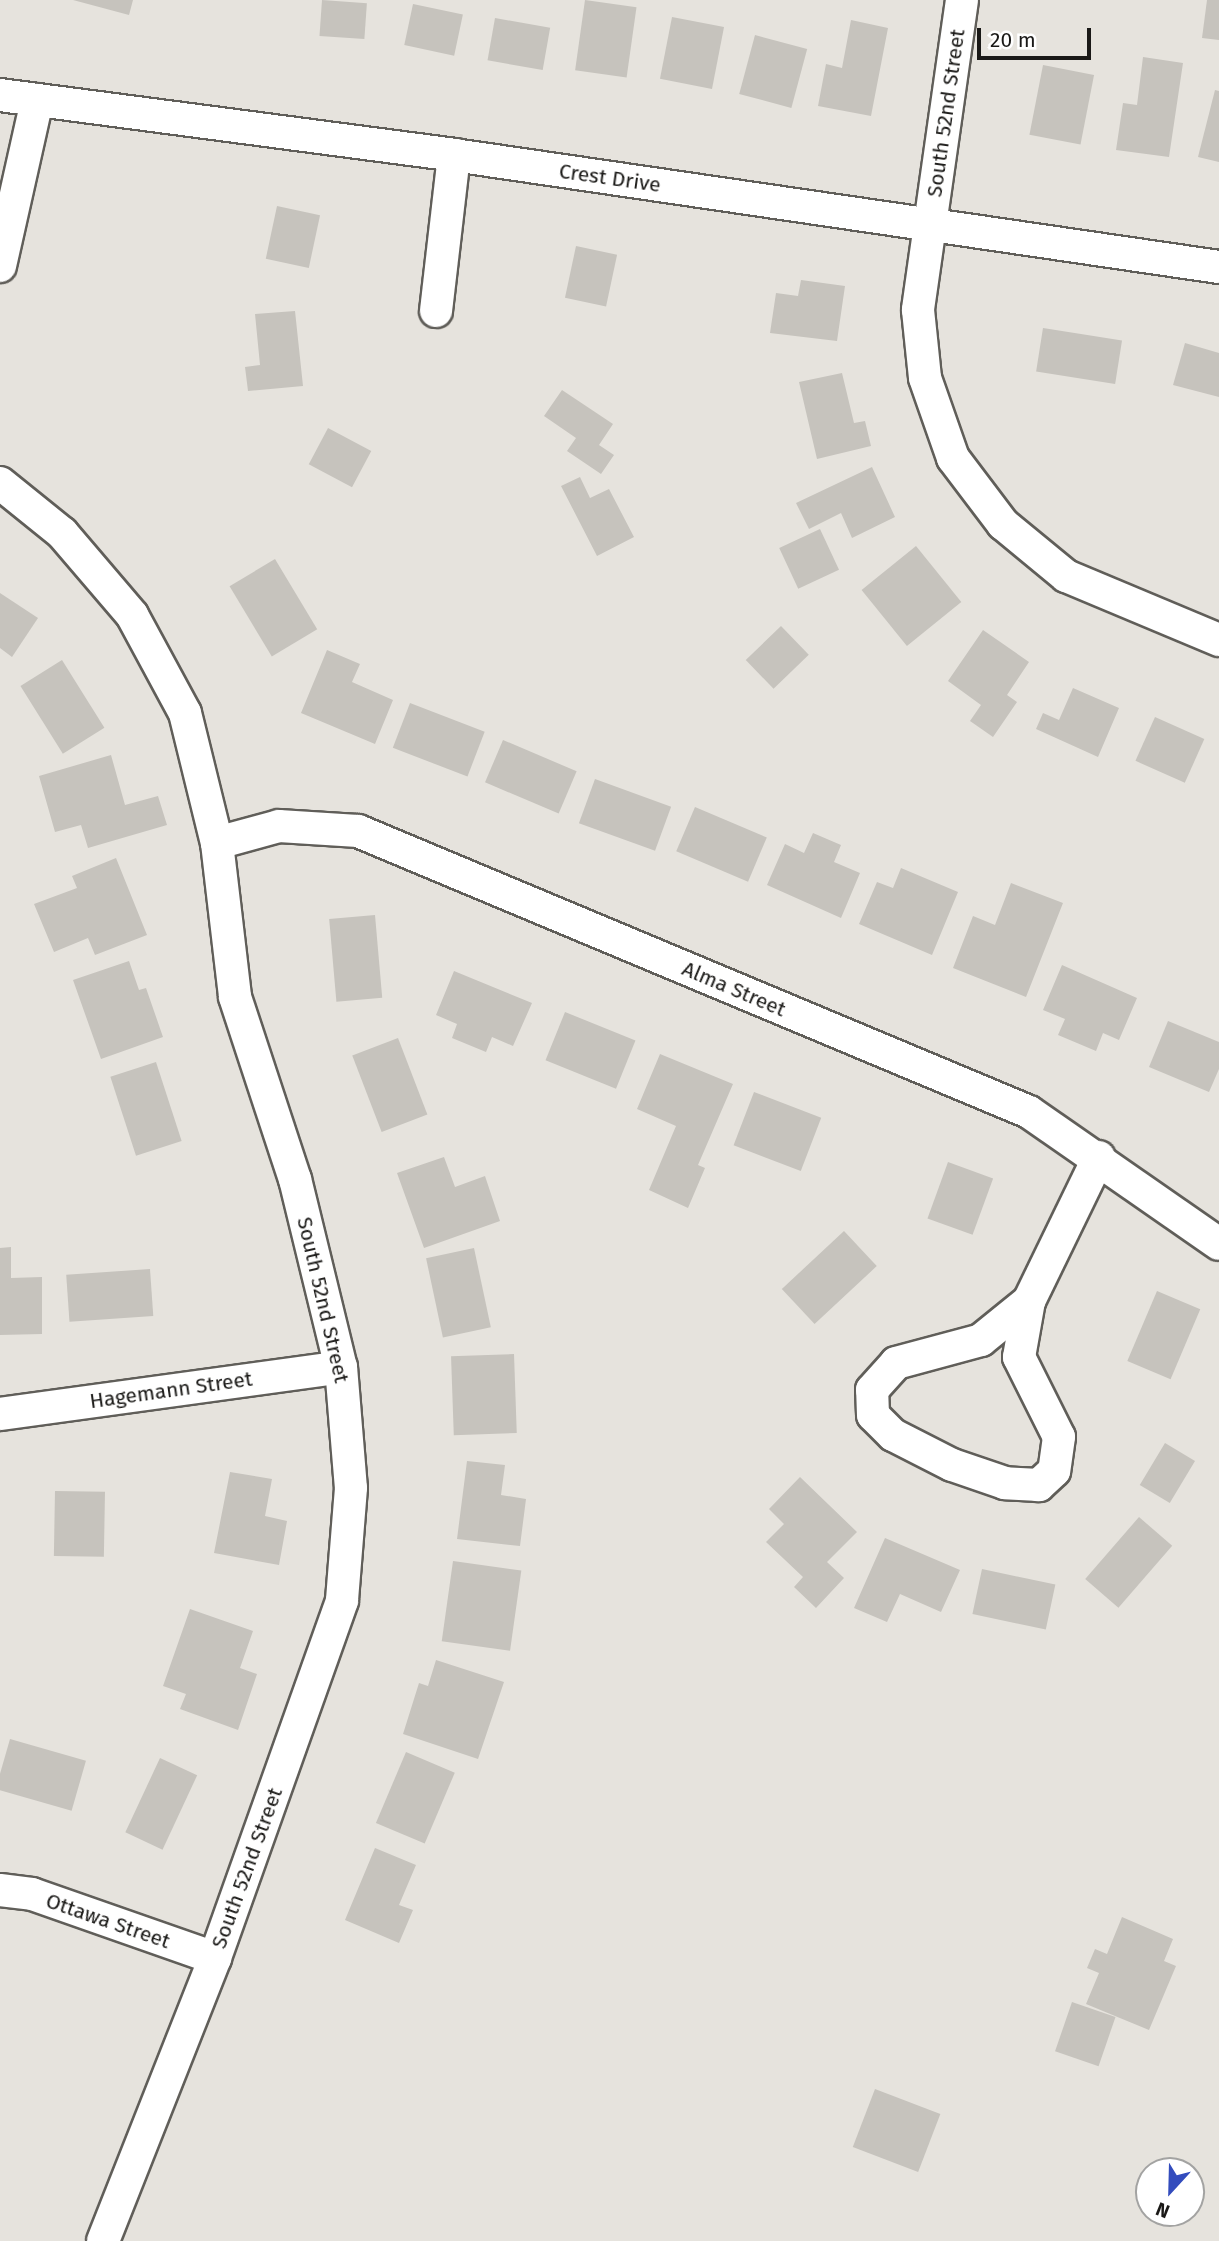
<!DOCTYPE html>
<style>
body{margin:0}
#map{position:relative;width:1219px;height:2241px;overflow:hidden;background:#e6e3dd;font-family:"Fira Sans",sans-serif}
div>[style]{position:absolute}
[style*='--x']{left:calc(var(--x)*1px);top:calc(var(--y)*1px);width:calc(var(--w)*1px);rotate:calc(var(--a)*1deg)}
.building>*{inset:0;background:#c6c3bd;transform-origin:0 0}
.roads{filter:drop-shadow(2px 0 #605e59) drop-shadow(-2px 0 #605e59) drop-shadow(0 2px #605e59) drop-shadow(0 -2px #605e59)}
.minor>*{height:32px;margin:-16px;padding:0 16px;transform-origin:16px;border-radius:16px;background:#fff}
span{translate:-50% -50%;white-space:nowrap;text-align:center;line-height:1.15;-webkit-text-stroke:7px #fff;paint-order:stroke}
.street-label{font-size:21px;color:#1a1917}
.north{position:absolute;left:1135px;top:2157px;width:70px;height:70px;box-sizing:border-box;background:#fff;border:2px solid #a3a3a2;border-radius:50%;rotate:202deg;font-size:19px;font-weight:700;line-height:28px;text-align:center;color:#1a1917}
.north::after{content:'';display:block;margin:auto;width:24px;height:32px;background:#334cbd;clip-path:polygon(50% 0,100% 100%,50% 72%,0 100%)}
.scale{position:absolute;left:977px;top:28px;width:114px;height:32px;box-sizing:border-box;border:4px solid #1a1917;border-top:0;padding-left:9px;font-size:21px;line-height:24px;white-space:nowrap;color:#1a1917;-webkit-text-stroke:5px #fff;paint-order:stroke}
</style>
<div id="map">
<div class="building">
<i style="clip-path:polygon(73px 0,133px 0,129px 15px)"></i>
<i style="left:322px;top:0;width:45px;height:36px;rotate:4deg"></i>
<i style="left:585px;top:0;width:52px;height:71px;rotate:8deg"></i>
<i style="clip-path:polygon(1207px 0,1219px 0,1219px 40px,1202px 38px)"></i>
<i style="left:413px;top:4px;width:51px;height:42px;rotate:12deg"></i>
<i style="left:672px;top:17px;width:53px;height:63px;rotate:11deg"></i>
<i style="left:495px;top:18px;width:56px;height:43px;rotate:10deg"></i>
<i style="clip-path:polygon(851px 20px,888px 28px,871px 116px,818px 106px,826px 64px,842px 68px)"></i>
<i style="left:755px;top:35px;width:54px;height:61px;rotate:15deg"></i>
<i style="clip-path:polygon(1143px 57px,1183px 63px,1169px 157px,1116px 150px,1123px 103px,1137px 105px)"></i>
<i style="left:1043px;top:65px;width:52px;height:71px;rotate:11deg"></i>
<i style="clip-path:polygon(1215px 90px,1219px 91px,1219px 162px,1198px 157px)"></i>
<i style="left:277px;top:206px;width:44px;height:54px;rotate:12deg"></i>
<i style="left:576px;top:246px;width:42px;height:53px;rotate:12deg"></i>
<i style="clip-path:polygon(801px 280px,845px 286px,837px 341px,770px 333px,776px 293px,798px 296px)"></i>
<i style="clip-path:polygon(295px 311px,303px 386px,248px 391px,245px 367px,260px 365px,255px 314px)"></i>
<i style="left:1043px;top:328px;width:80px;height:44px;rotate:9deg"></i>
<i style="clip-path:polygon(1185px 343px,1219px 353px,1219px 397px,1173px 385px)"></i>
<i style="clip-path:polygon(842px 373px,854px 423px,865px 421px,871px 446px,817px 459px,799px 382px)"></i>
<i style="clip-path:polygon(562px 390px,613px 424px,599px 445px,614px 455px,601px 474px,567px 451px,576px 438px,544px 416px)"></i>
<i style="left:328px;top:428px;width:49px;height:41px;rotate:28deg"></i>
<i style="clip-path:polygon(872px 467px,895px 517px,852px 538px,841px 513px,809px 529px,796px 503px)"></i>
<i style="clip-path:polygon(580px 477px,590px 498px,609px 489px,634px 537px,597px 556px,561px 486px)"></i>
<i style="left:820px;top:529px;width:45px;height:45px;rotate:65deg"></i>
<i style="left:916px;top:546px;width:72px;height:70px;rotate:51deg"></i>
<i style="left:275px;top:559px;width:82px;height:53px;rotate:59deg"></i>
<i style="clip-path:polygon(0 593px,38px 618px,12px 657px,0 648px)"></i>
<i style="left:781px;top:626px;width:40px;height:49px;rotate:46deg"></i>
<i style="clip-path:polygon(983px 630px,1029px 662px,1007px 695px,1017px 702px,993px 737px,970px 721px,981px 705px,948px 681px)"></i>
<i style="clip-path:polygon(327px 650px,360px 664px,352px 682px,393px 700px,375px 744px,301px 713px)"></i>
<i style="left:62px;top:660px;width:80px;height:49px;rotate:58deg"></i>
<i style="clip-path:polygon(1073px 688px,1119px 708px,1098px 757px,1036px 729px,1043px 713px,1059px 720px)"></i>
<i style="left:410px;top:703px;width:80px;height:48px;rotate:21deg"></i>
<i style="left:1155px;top:717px;width:54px;height:48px;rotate:24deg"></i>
<i style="left:503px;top:740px;width:80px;height:46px;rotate:23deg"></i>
<i style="clip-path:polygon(111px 755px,125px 805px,158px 796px,167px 825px,88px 848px,81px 825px,55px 832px,39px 776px)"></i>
<i style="left:595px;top:779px;width:81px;height:47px;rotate:20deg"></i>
<i style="left:695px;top:807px;width:78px;height:48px;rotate:23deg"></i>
<i style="clip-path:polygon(813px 833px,841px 845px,834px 862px,860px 873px,841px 918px,767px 885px,785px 844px,804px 853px)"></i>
<i style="clip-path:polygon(116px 858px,147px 935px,95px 955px,88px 938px,54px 952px,34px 904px,77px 888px,72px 876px)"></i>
<i style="clip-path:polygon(901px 868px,958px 892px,932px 955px,859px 924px,877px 882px,893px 888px)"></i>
<i style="clip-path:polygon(1011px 883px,1063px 903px,1026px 997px,953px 968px,973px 916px,995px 925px)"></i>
<i style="left:375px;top:915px;width:83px;height:46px;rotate:85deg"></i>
<i style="clip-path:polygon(129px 961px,139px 990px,146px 988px,163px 1037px,101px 1059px,73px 980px)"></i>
<i style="clip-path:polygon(1062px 965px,1137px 998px,1119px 1040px,1103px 1033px,1096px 1051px,1058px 1035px,1065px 1019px,1043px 1010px)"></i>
<i style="clip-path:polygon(454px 971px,532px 1003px,513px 1046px,492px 1037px,486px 1052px,452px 1038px,457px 1024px,436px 1015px)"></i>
<i style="left:565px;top:1012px;width:76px;height:52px;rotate:22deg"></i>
<i style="clip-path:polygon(1168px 1021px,1219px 1042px,1219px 1069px,1209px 1092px,1149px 1067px)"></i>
<i style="left:398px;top:1038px;width:82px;height:49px;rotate:69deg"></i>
<i style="clip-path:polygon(660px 1054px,733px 1084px,698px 1165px,705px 1168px,688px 1208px,649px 1190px,676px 1126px,637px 1109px)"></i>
<i style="left:156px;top:1062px;width:83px;height:48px;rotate:72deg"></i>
<i style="left:754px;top:1092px;width:72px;height:57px;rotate:21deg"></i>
<i style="clip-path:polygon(444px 1157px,455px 1187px,485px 1176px,500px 1221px,424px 1248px,397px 1173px)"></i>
<i style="left:948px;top:1162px;width:48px;height:60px;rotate:20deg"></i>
<i style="left:844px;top:1231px;width:48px;height:85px;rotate:47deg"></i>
<i style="clip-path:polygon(11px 1247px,11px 1278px,42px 1277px,42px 1334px,0 1335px,0 1248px)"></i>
<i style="left:474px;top:1248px;width:81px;height:49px;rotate:78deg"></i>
<i style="left:150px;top:1269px;width:47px;height:84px;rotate:86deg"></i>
<i style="left:1157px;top:1291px;width:47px;height:76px;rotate:23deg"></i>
<i style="left:514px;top:1354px;width:79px;height:63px;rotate:88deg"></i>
<i style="left:1165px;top:1443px;width:35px;height:49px;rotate:31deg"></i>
<i style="clip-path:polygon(467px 1461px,505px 1465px,501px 1495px,526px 1499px,520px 1546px,457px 1539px)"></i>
<i style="clip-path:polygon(230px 1472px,272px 1479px,265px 1516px,287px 1521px,279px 1565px,214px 1553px)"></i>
<i style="clip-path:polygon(800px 1477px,857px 1532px,827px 1562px,844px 1578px,816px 1608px,794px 1587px,803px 1577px,766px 1542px,784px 1524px,769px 1509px)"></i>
<i style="left:55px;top:1491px;width:50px;height:65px;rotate:1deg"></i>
<i style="left:1139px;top:1517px;width:44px;height:82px;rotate:41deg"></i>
<i style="clip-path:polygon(885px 1538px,960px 1570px,941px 1612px,900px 1594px,887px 1622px,854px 1608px)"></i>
<i style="left:453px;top:1561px;width:69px;height:81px;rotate:8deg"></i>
<i style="left:982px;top:1569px;width:75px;height:46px;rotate:12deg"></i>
<i style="clip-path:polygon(190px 1609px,253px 1631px,240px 1668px,257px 1674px,238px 1730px,180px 1709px,186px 1694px,163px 1686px)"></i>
<i style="clip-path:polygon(436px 1660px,504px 1682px,478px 1759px,403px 1734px,419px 1683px,428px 1686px)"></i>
<i style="left:10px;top:1739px;width:79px;height:52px;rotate:16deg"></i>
<i style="left:406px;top:1752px;width:53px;height:77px;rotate:23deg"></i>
<i style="left:160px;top:1758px;width:41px;height:82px;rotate:25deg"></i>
<i style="clip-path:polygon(375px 1848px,416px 1865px,399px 1905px,413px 1910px,399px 1943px,345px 1920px)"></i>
<i style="clip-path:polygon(1122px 1917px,1173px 1939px,1164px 1961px,1176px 1966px,1149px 2030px,1086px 2004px,1099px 1973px,1087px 1968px,1095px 1949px,1107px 1954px)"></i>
<i style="left:1072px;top:2002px;width:46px;height:52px;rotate:19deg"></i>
<i style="left:875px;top:2089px;width:70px;height:62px;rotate:21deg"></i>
</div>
<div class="roads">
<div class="minor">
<i style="--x:962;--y:0;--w:313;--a:98.1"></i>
<i style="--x:918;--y:310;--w:68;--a:84.1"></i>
<i style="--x:925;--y:378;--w:85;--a:70.7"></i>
<i style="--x:953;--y:458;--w:83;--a:52.9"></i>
<i style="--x:1003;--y:524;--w:82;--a:39.5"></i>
<i style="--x:1066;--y:576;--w:166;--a:22.7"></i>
<i style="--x:0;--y:95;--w:458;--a:7.5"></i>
<i style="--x:454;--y:155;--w:773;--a:8.33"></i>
<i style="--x:0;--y:266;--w:170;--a:-77.4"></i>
<i style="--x:436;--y:311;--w:157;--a:-83.4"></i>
<i style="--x:0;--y:483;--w:80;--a:38.9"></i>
<i style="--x:62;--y:533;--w:108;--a:49.5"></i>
<i style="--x:132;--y:615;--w:111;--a:61.6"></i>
<i style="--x:185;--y:713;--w:134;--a:76.2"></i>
<i style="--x:217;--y:843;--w:155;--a:83.3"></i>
<i style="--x:235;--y:997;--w:192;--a:71.8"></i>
<i style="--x:295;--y:1179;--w:194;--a:76.3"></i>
<i style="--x:341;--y:1367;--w:121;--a:85.3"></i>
<i style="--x:351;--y:1488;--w:113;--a:94.6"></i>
<i style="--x:342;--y:1601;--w:379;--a:109.6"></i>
<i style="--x:215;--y:1958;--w:304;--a:111.6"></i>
<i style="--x:217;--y:843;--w:64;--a:-15.3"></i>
<i style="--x:279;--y:826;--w:79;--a:3.6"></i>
<i style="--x:358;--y:831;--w:727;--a:22.72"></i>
<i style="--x:1029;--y:1112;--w:231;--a:34.8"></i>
<i style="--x:1029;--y:1301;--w:57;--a:100.1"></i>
<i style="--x:1019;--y:1357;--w:89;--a:63.4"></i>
<i style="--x:1059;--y:1437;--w:34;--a:98"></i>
<i style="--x:1054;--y:1471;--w:21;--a:137"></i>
<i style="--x:1039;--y:1485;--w:34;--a:-177"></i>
<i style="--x:1005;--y:1483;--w:56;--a:-161.2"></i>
<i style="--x:952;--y:1465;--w:66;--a:-153"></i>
<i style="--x:893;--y:1435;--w:28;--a:-135"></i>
<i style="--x:873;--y:1415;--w:25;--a:-92"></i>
<i style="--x:872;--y:1390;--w:36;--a:-48"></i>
<i style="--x:896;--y:1363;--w:88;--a:-15.1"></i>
<i style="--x:981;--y:1340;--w:62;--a:-39.1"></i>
<i style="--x:1029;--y:1301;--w:160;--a:-64.1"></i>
<i style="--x:0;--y:1414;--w:344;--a:-7.8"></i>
<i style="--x:0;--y:1890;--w:32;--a:7"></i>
<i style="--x:32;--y:1894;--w:194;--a:19.3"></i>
</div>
</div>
<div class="street-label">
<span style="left:946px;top:113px;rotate:-82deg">South 52nd Street</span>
<span style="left:610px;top:178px;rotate:8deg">Crest Drive</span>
<span style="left:734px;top:989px;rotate:23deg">Alma Street</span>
<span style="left:323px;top:1300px;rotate:77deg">South 52nd Street</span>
<span style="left:171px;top:1390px;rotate:-8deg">Hagemann Street</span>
<span style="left:247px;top:1868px;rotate:-70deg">South 52nd Street</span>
<span style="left:108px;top:1921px;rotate:19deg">Ottawa Street</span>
</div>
<div class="north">N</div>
<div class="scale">20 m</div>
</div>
